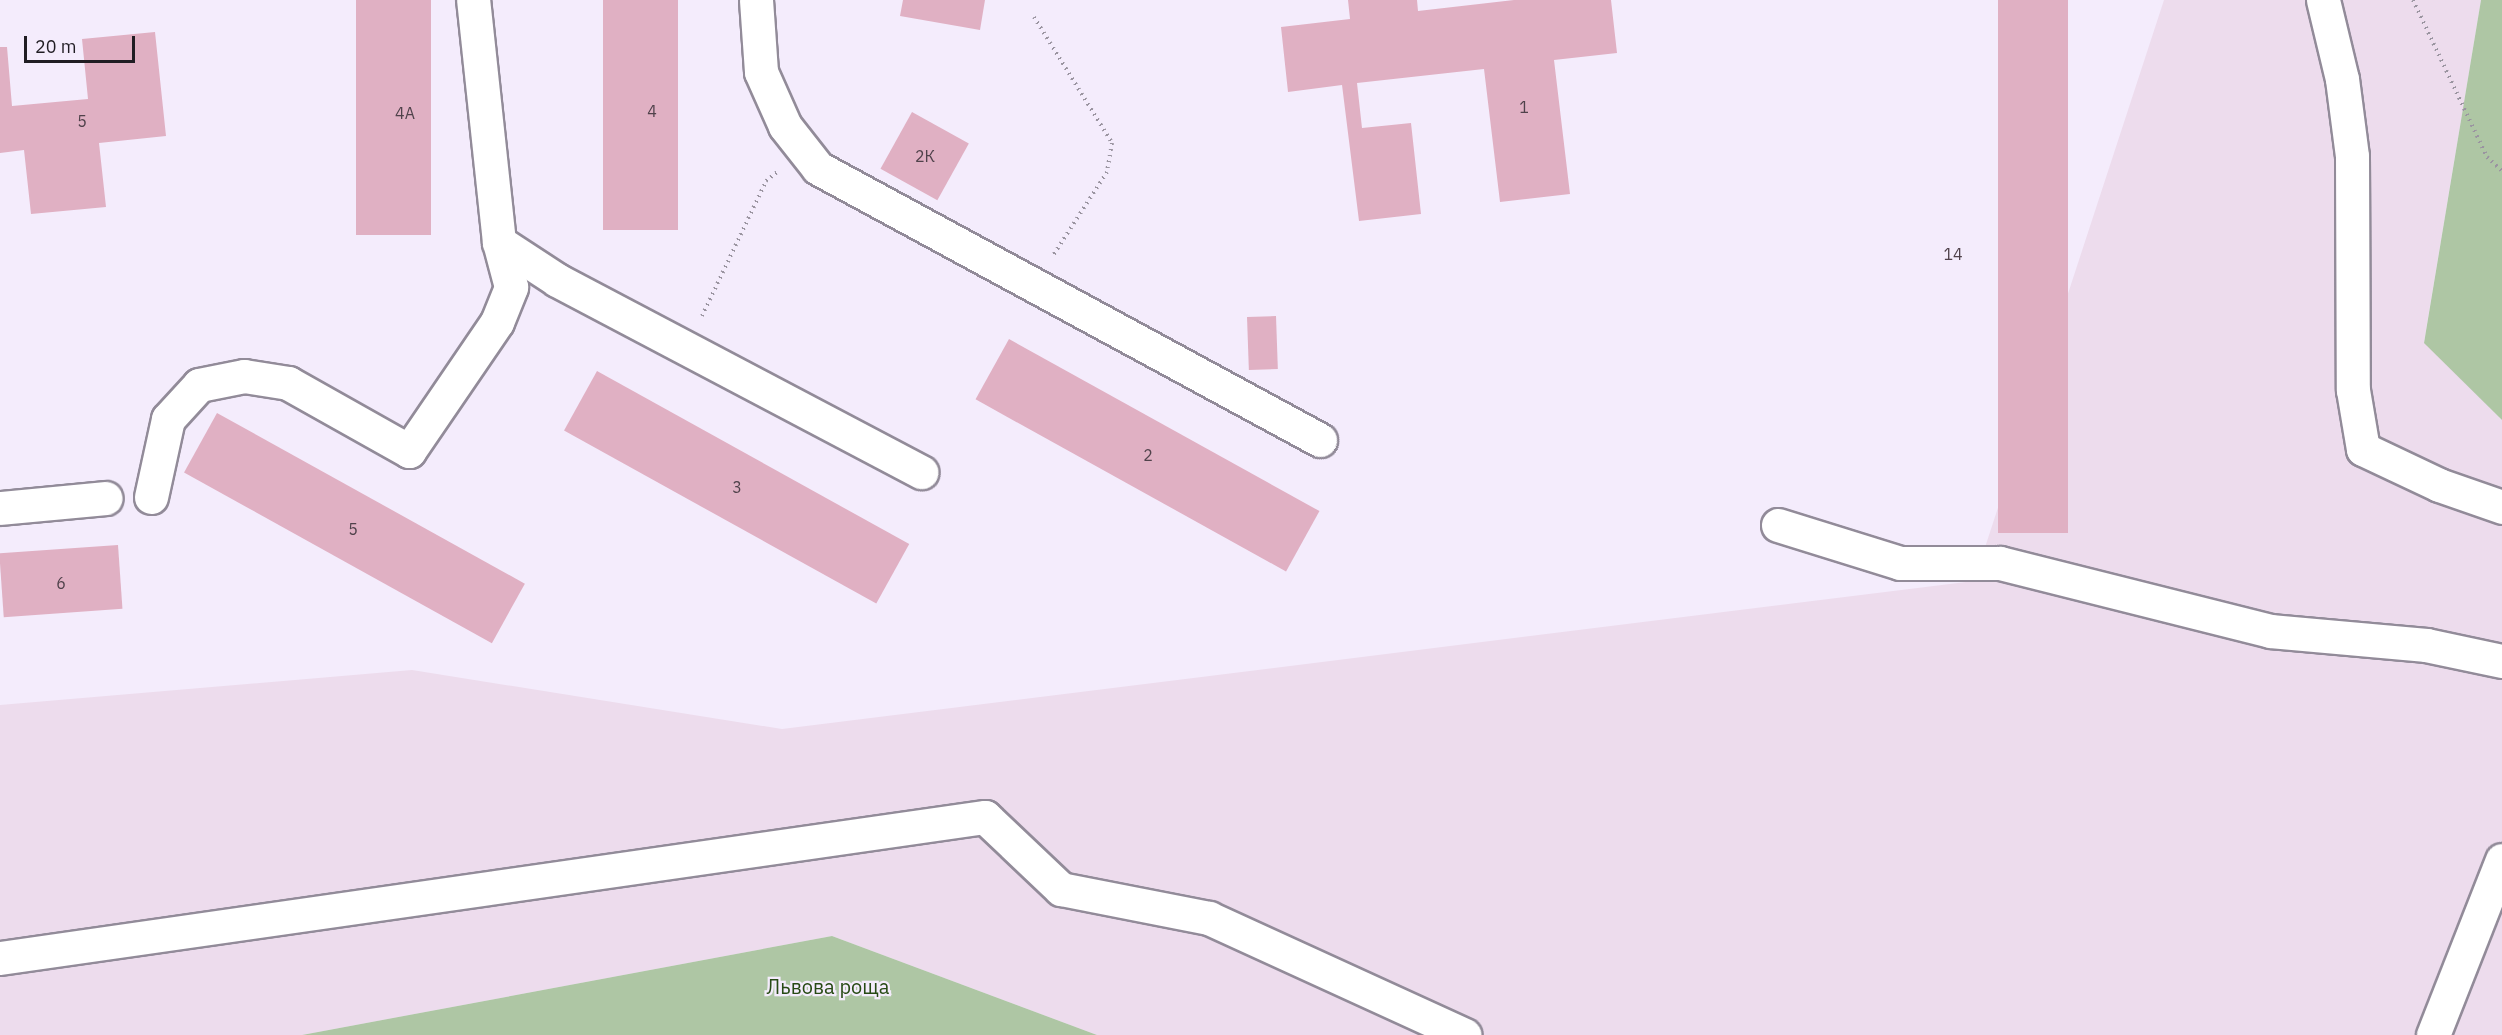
<!DOCTYPE html>
<meta charset="utf-8">
<style>
body{margin:0}
#map{position:relative;width:2502px;height:1035px;overflow:hidden;background:#f4ecfc;font-family:"IBM Plex Sans",sans-serif}
div>[style]{position:absolute}
[style*='--x']{left:calc(var(--x)*1px);top:calc(var(--y)*1px);width:calc(var(--w)*1px);rotate:calc(var(--a)*1deg)}
.industrial>*{inset:0;background:#eddced}
.green>*{inset:0;background:#aec6a4}
.building>*{inset:0;background:#e0b0c3;transform-origin:0 0}
.path>*{height:4px;margin-top:-2px;transform-origin:0;background:repeating-linear-gradient(90deg,#9a94a0 0 1.5px,transparent 0 6px)}
.roads{filter:drop-shadow(2px 0 #928b99) drop-shadow(-2px 0 #928b99) drop-shadow(0 2px #928b99) drop-shadow(0 -2px #928b99)}
.minor>*{height:33px;margin:-16.5px;padding:0 16.5px;transform-origin:16.5px;border-radius:16.5px;background:#fff}
span{translate:-50% -50%;white-space:nowrap;text-align:center;line-height:1.15;-webkit-text-stroke:4.5px #f4ecfc;paint-order:stroke}
.number-label{font-size:16px;color:#50424b}
.number-label span{-webkit-text-stroke-width:0}
.park-label{font-size:20px;color:#274a14}
.scale{position:absolute;left:24px;top:36px;width:111px;height:27px;box-sizing:border-box;border:3px solid #201d23;border-top:0;padding-left:8px;font-size:18px;line-height:21px;white-space:nowrap;color:#201d23;-webkit-text-stroke:4px #f4ecfc;paint-order:stroke}
</style>
<div id="map">
<div class="industrial">
<i style="clip-path:polygon(2164px 0,2481px 0,2424px 342px,2502px 420px,2502px 1035px,1097px 1035px,832px 936px,302px 1035px,0 1035px,0 705px,412px 670px,782px 729px,1974px 581px)"></i>
</div>
<div class="green">
<i style="clip-path:polygon(2481px 0,2502px 0,2502px 420px,2424px 343px)"></i>
<i style="clip-path:polygon(832px 936px,1097px 1035px,302px 1035px)"></i>
</div>
<div class="building">
<i style="left:356px;top:0;width:75px;height:235px"></i>
<i style="left:603px;top:0;width:75px;height:230px"></i>
<i style="clip-path:polygon(903px 0,985px 0,980px 30px,900px 16px)"></i>
<i style="clip-path:polygon(1348px 0,1417px 0,1418px 11px,1514px 0,1611px 0,1617px 53px,1554px 60px,1570px 194px,1500px 202px,1484px 69px,1357px 83px,1362px 128px,1411px 123px,1421px 214px,1359px 221px,1342px 85px,1288px 92px,1281px 27px,1350px 19px)"></i>
<i style="left:1998px;top:0;width:70px;height:533px"></i>
<i style="clip-path:polygon(155px 32px,166px 136px,99px 143px,106px 207px,31px 214px,24px 150px,0 153px,0 47px,7px 47px,12px 106px,88px 99px,82px 39px)"></i>
<i style="left:912px;top:112px;width:65px;height:65px;rotate:29deg"></i>
<i style="left:1276px;top:316px;width:53px;height:29px;rotate:88deg"></i>
<i style="left:1009px;top:339px;width:355px;height:69px;rotate:29deg"></i>
<i style="left:597px;top:371px;width:357px;height:68px;rotate:29deg"></i>
<i style="left:217px;top:413px;width:352px;height:68px;rotate:29deg"></i>
<i style="left:118px;top:545px;width:64px;height:119px;rotate:86deg"></i>
</div>
<div class="path">
<i style="--x:2413;--y:0;--w:174;--a:64.8"></i>
<i style="--x:2487;--y:157;--w:21;--a:43"></i>
<i style="--x:1034;--y:17;--w:148;--a:58.2"></i>
<i style="--x:1112;--y:143;--w:29;--a:100"></i>
<i style="--x:1107;--y:172;--w:101;--a:122.9"></i>
<i style="--x:702;--y:316;--w:149;--a:-64.6"></i>
<i style="--x:766;--y:181;--w:14;--a:-39"></i>
</div>
<div class="roads">
<div class="minor">
<i style="--x:756;--y:0;--w:72;--a:86"></i>
<i style="--x:761;--y:72;--w:59;--a:66"></i>
<i style="--x:785;--y:126;--w:53;--a:51.8"></i>
<i style="--x:818;--y:168;--w:571;--a:28.45"></i>
<i style="--x:2323;--y:0;--w:81;--a:76.5"></i>
<i style="--x:2342;--y:79;--w:78;--a:82.6"></i>
<i style="--x:2352;--y:156;--w:234;--a:89.8"></i>
<i style="--x:2353;--y:390;--w:60;--a:80.4"></i>
<i style="--x:2363;--y:449;--w:84;--a:25.3"></i>
<i style="--x:2439;--y:485;--w:67;--a:19.2"></i>
<i style="--x:499;--y:242;--w:69;--a:33.2"></i>
<i style="--x:557;--y:280;--w:412;--a:27.8"></i>
<i style="--x:151;--y:497;--w:80;--a:-77.7"></i>
<i style="--x:168;--y:419;--w:46;--a:-47.6"></i>
<i style="--x:199;--y:385;--w:46;--a:-11.3"></i>
<i style="--x:244;--y:376;--w:45;--a:9"></i>
<i style="--x:288;--y:383;--w:139;--a:29.3"></i>
<i style="--x:409;--y:451;--w:156;--a:-55.7"></i>
<i style="--x:497;--y:322;--w:38;--a:-68"></i>
<i style="--x:511;--y:287;--w:47;--a:-104.9"></i>
<i style="--x:499;--y:242;--w:243;--a:-96.1"></i>
<i style="--x:0;--y:508;--w:106;--a:-5.4"></i>
<i style="--x:1778;--y:525;--w:128;--a:17.3"></i>
<i style="--x:1900;--y:563;--w:100;--a:0"></i>
<i style="--x:2000;--y:563;--w:278;--a:14.1"></i>
<i style="--x:2270;--y:631;--w:157;--a:5.1"></i>
<i style="--x:2426;--y:645;--w:78;--a:11.9"></i>
<i style="--x:0;--y:958;--w:995;--a:-8.15"></i>
<i style="--x:985;--y:817;--w:105;--a:43.5"></i>
<i style="--x:1061;--y:889;--w:151;--a:11.1"></i>
<i style="--x:1209;--y:918;--w:281;--a:24.6"></i>
<i style="--x:2433;--y:1035;--w:188;--a:-68.5"></i>
</div>
</div>
<div class="number-label">
<span style="left:1524px;top:107px">1</span>
<span style="left:652px;top:111px">4</span>
<span style="left:405px;top:113px">4А</span>
<span style="left:82px;top:121px">5</span>
<span style="left:925px;top:156px">2К</span>
<span style="left:1953px;top:254px">14</span>
<span style="left:1148px;top:455px">2</span>
<span style="left:737px;top:487px">3</span>
<span style="left:353px;top:529px">5</span>
<span style="left:61px;top:583px">6</span>
</div>
<div class="park-label">
<span style="left:828px;top:986px">Львова роща</span>
</div>
<div class="scale">20 m</div>
</div>
